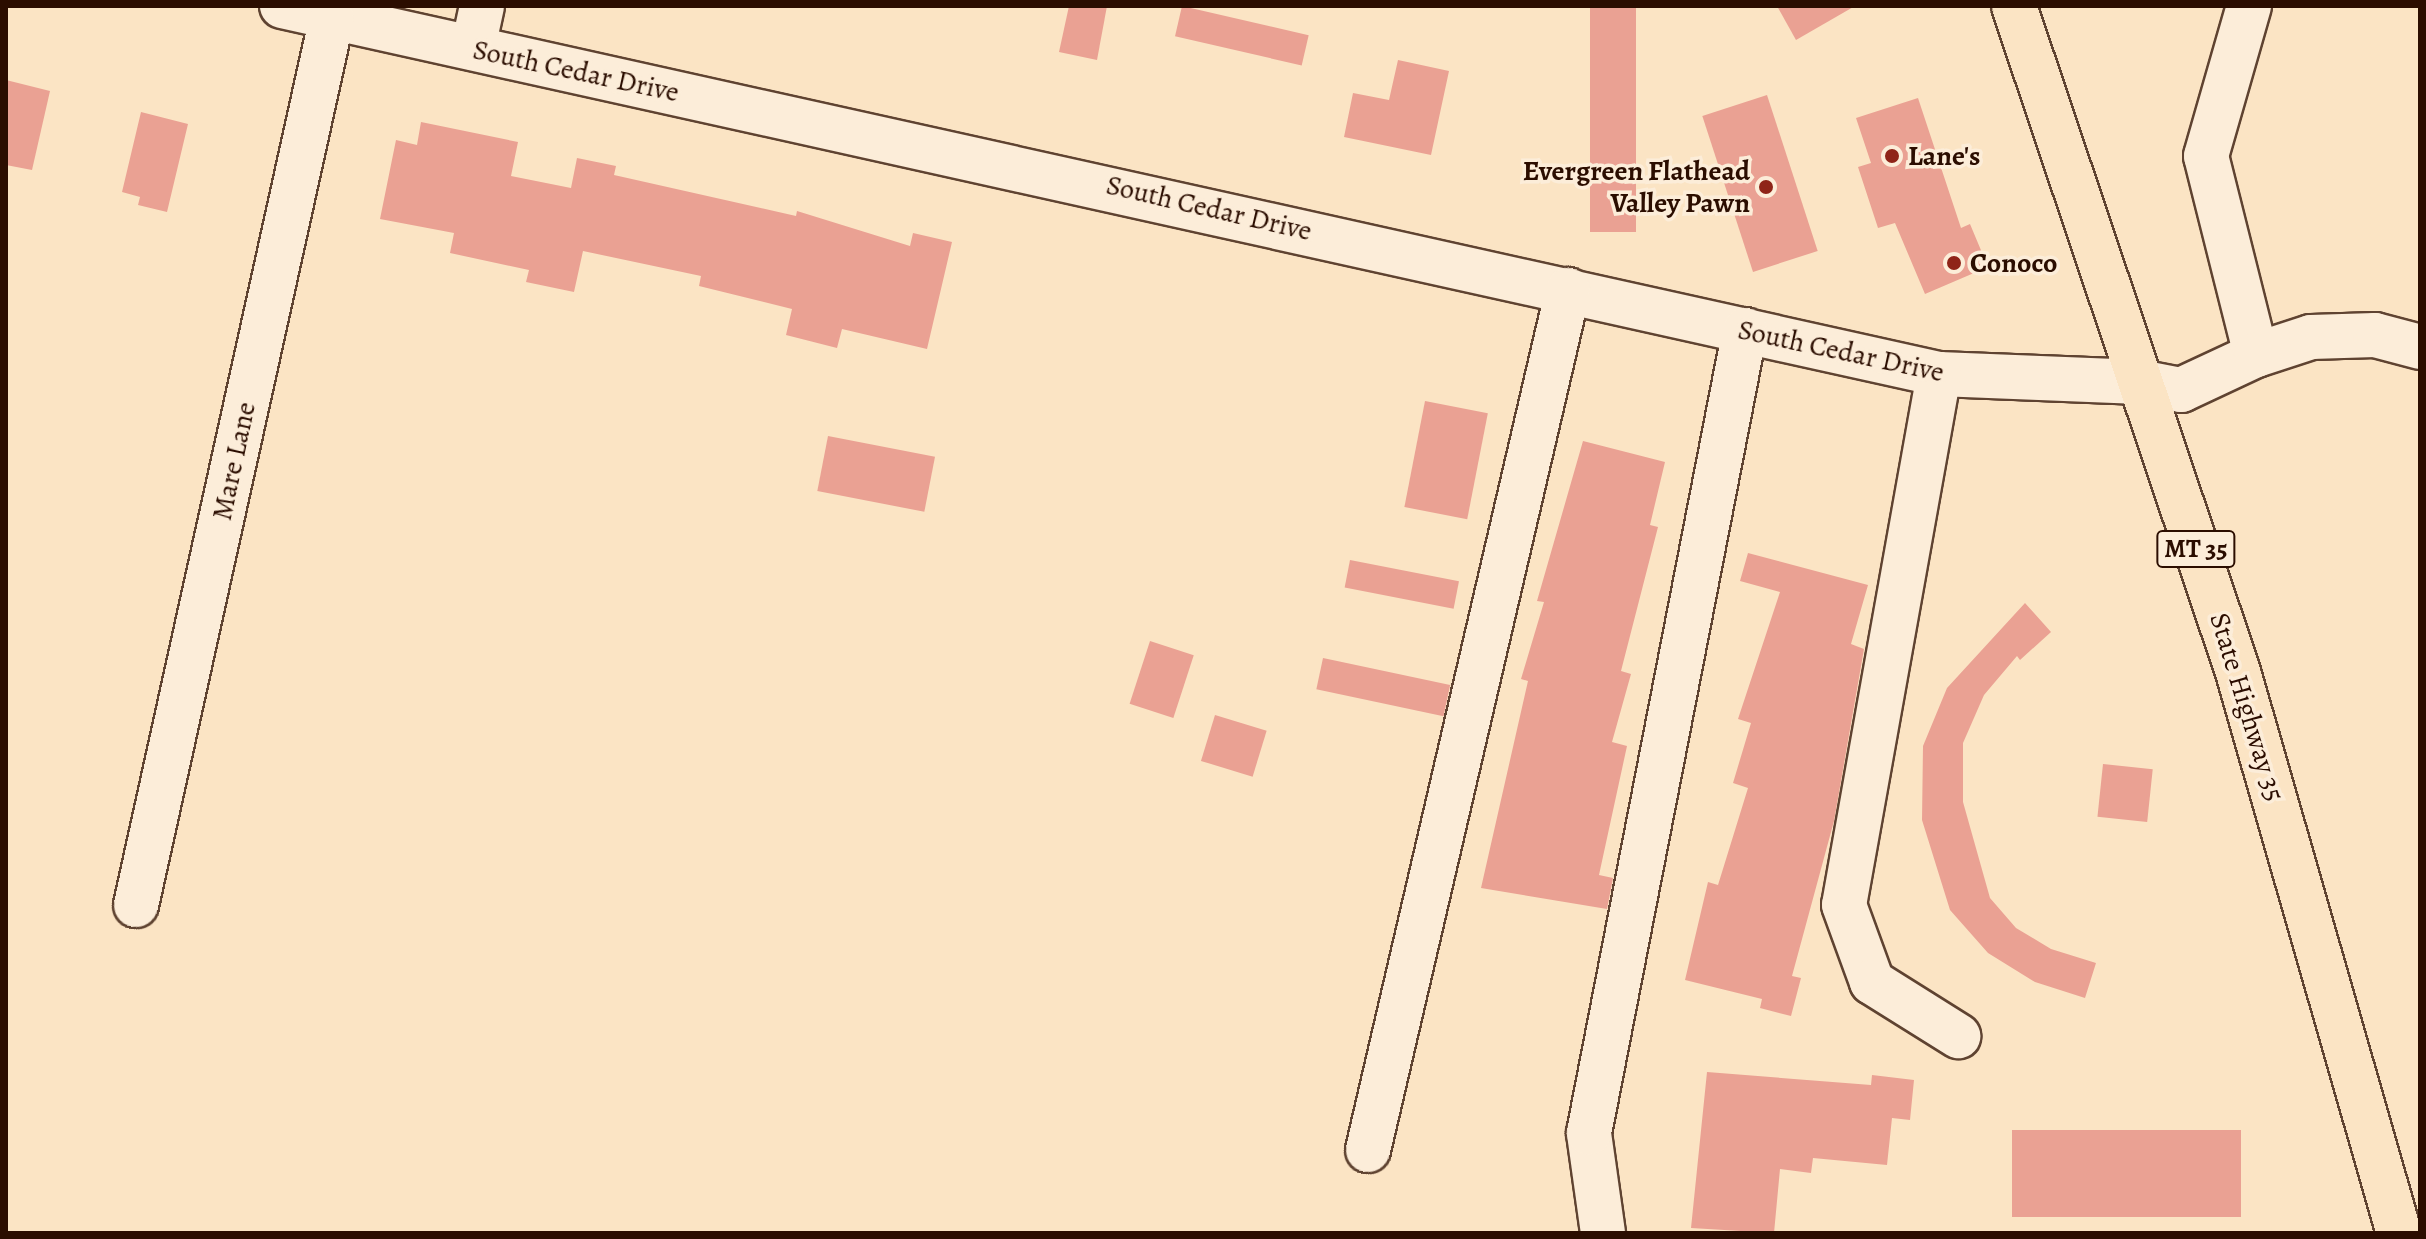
<!DOCTYPE html>
<style>
body{margin:0}
#map{position:relative;width:2426px;height:1239px;overflow:hidden;background:#fbe4c4;font-family:Alegreya,serif}
div>[style]{position:absolute}
[style*='--x']{left:calc(var(--x)*1px);top:calc(var(--y)*1px);width:calc(var(--w)*1px);rotate:calc(var(--a)*1deg)}
.building>*{inset:0;background:#eaa193;transform-origin:0 0}
.roads{filter:drop-shadow(2px 0 #5f4331) drop-shadow(-2px 0 #5f4331) drop-shadow(0 2px #5f4331) drop-shadow(0 -2px #5f4331)}
.minor>*{height:44px;margin:-22px;padding:0 22px;transform-origin:22px;border-radius:22px;background:#fcedd9}
.major>*{height:44px;margin:-22px;padding:0 22px;transform-origin:22px;border-radius:22px;background:#fbe4c4}
.dots>*{width:22px;height:22px;translate:-50% -50%;box-sizing:border-box;border:4px solid #fcedd9;border-radius:50%}
span{translate:-50% -50%;white-space:nowrap;text-align:center;line-height:1.15;-webkit-text-stroke:7px #fcedd9;paint-order:stroke}
.shield-label span{padding:2px 6px;background:#fcedd9;border:2px solid;border-radius:6px;-webkit-text-stroke-width:0}
.shield-label{font-size:26px;color:#2b0d00;font-weight:700}
.street-label{font-size:28px;color:#2b0d00}
.poi-label{font-size:28px;color:#2b0d00;font-weight:700}
.left{translate:0 -50%;text-align:left}
.right{translate:-100% -50%;text-align:right}
.frame{position:absolute;inset:0;border:8px solid #2b0d00;pointer-events:none}
</style>
<div id="map">
<div class="building">
<i style="clip-path:polygon(1069px 6px,1107px 6px,1097px 60px,1059px 52px)"></i>
<i style="left:1182px;top:6px;width:130px;height:31px;rotate:13deg"></i>
<i style="left:1590px;top:6px;width:46px;height:226px"></i>
<i style="clip-path:polygon(1777px 6px,1855px 6px,1796px 40px)"></i>
<i style="clip-path:polygon(1398px 60px,1449px 71px,1431px 155px,1344px 137px,1353px 93px,1389px 100px)"></i>
<i style="clip-path:polygon(6px 80px,50px 91px,32px 170px,6px 165px)"></i>
<i style="left:1767px;top:95px;width:164px;height:68px;rotate:72deg"></i>
<i style="clip-path:polygon(1918px 98px,1961px 228px,1970px 224px,1988px 267px,1925px 294px,1895px 223px,1878px 228px,1858px 167px,1871px 163px,1856px 118px)"></i>
<i style="clip-path:polygon(141px 112px,188px 124px,167px 212px,138px 205px,140px 197px,122px 192px)"></i>
<i style="clip-path:polygon(421px 122px,518px 142px,511px 176px,571px 188px,577px 158px,616px 166px,614px 175px,796px 216px,797px 211px,910px 246px,913px 233px,952px 242px,927px 349px,842px 329px,837px 348px,786px 335px,792px 309px,699px 286px,701px 276px,583px 251px,574px 292px,526px 282px,529px 270px,450px 253px,454px 233px,380px 219px,396px 140px,417px 145px)"></i>
<i style="left:1425px;top:401px;width:64px;height:108px;rotate:11deg"></i>
<i style="left:828px;top:436px;width:109px;height:56px;rotate:11deg"></i>
<i style="clip-path:polygon(1583px 441px,1665px 462px,1650px 525px,1658px 527px,1621px 671px,1631px 674px,1612px 742px,1627px 746px,1599px 875px,1613px 878px,1607px 909px,1481px 888px,1528px 681px,1521px 679px,1544px 602px,1537px 601px)"></i>
<i style="clip-path:polygon(1748px 553px,1868px 585px,1851px 644px,1864px 649px,1834px 821px,1792px 976px,1801px 978px,1791px 1016px,1760px 1008px,1762px 999px,1685px 980px,1708px 882px,1718px 885px,1748px 788px,1733px 783px,1751px 723px,1738px 719px,1780px 592px,1740px 581px)"></i>
<i style="left:1350px;top:560px;width:111px;height:28px;rotate:11deg"></i>
<i style="clip-path:polygon(2025px 603px,2051px 632px,2020px 660px,2017px 656px,1984px 695px,1963px 743px,1963px 802px,1990px 898px,2016px 928px,2051px 949px,2096px 963px,2085px 998px,2035px 982px,1988px 953px,1950px 910px,1922px 820px,1923px 746px,1947px 688px)"></i>
<i style="left:1150px;top:641px;width:46px;height:66px;rotate:18deg"></i>
<i style="left:1323px;top:658px;width:130px;height:32px;rotate:12deg"></i>
<i style="left:1215px;top:715px;width:54px;height:48px;rotate:17deg"></i>
<i style="left:2103px;top:764px;width:50px;height:53px;rotate:6deg"></i>
<i style="clip-path:polygon(1707px 1072px,1871px 1085px,1872px 1075px,1914px 1080px,1910px 1120px,1892px 1118px,1887px 1165px,1813px 1158px,1811px 1173px,1780px 1169px,1774px 1233px,1691px 1228px)"></i>
<i style="left:2012px;top:1130px;width:229px;height:87px"></i>
</div>
<div class="roads">
<div class="minor">
<i style="--x:282;--y:6;--w:1697;--a:12.52"></i>
<i style="--x:1939;--y:374;--w:201;--a:2.3"></i>
<i style="--x:2140;--y:382;--w:42;--a:11"></i>
<i style="--x:2181;--y:390;--w:83;--a:-25"></i>
<i style="--x:2256;--y:355;--w:205;--a:-104.1"></i>
<i style="--x:2206;--y:156;--w:156;--a:-74"></i>
<i style="--x:473;--y:48;--w:43;--a:-77.9"></i>
<i style="--x:2256;--y:355;--w:58;--a:-18.1"></i>
<i style="--x:2311;--y:337;--w:64;--a:-1.8"></i>
<i style="--x:2375;--y:335;--w:47;--a:14.9"></i>
<i style="--x:1939;--y:374;--w:539;--a:100.14"></i>
<i style="--x:1844;--y:905;--w:82;--a:70"></i>
<i style="--x:1872;--y:982;--w:102;--a:32.1"></i>
<i style="--x:136;--y:905;--w:909;--a:-77.55"></i>
<i style="--x:1368;--y:1150;--w:883;--a:-76.91"></i>
<i style="--x:1603;--y:1233;--w:101;--a:-98"></i>
<i style="--x:1589;--y:1133;--w:818;--a:-79.01"></i>
</div>
<div class="major">
<i style="--x:2014;--y:6;--w:703;--a:71.41"></i>
<i style="--x:2238;--y:672;--w:584;--a:73.99"></i>
</div>
</div>
<div class="dots">
<i style="left:1892px;top:156px;background:#8f2418"></i>
<i style="left:1766px;top:187px;background:#8f2418"></i>
<i style="left:1954px;top:263px;background:#8f2418"></i>
</div>
<div class="shield-label">
<span style="left:2196px;top:549px">MT 35</span>
</div>
<div class="street-label">
<span style="left:576px;top:71px;rotate:12deg">South Cedar Drive</span>
<span style="left:1209px;top:208px;rotate:13deg">South Cedar Drive</span>
<span style="left:1841px;top:351px;rotate:12deg">South Cedar Drive</span>
<span style="left:234px;top:461px;rotate:-78deg">Mare Lane</span>
<span style="left:2247px;top:707px;rotate:73deg">State Highway 35</span>
</div>
<div class="poi-label">
<span class="left" style="left:1908px;top:156px">Lane's</span>
<span class="right" style="left:1750px;top:187px">Evergreen Flathead<br>Valley Pawn</span>
<span class="left" style="left:1970px;top:263px">Conoco</span>
</div>
<div class="frame"></div>
</div>
